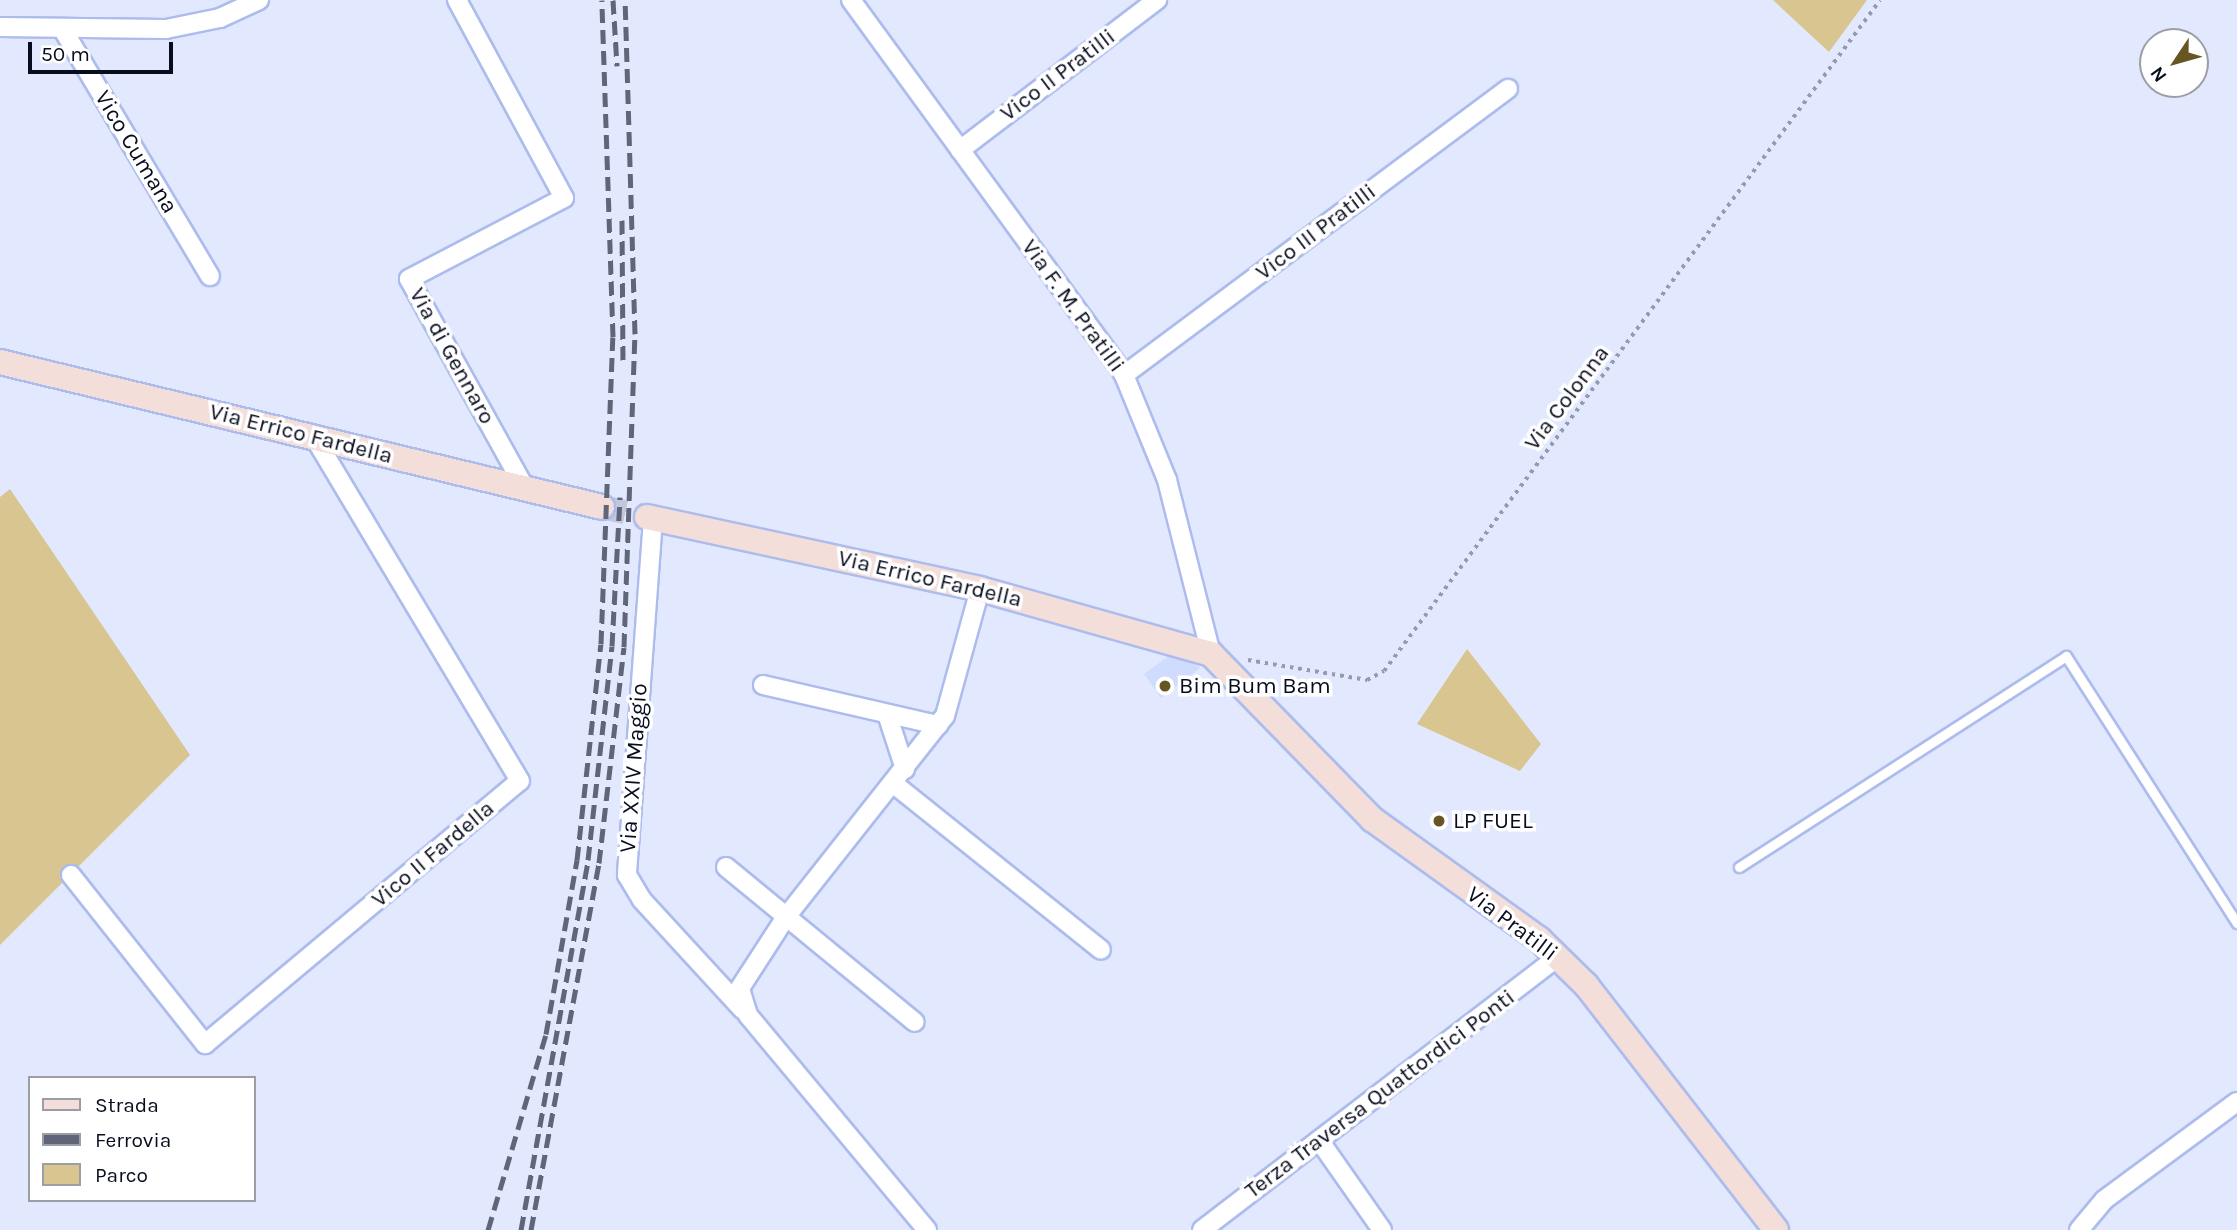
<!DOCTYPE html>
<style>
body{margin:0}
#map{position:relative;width:2237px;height:1230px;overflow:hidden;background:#e2e9fe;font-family:Karla,sans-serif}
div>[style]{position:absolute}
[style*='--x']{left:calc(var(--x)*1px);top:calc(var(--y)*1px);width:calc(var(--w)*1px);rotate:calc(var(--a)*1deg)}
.built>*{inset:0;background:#d0dcfe}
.green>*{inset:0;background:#d8c58f}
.secondary-tunnel>*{height:24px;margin-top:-12px;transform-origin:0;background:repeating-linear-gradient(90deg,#c1c8dc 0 24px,transparent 0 36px)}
.path>*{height:3.5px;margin-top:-1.75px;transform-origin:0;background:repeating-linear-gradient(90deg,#959baf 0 3.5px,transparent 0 8.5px)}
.roads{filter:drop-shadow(2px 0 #acbced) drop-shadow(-2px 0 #acbced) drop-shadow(0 2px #acbced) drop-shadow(0 -2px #acbced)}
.lane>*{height:9px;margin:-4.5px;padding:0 4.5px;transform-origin:4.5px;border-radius:4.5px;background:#fff}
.street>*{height:18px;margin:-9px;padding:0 9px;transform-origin:9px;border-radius:9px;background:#fff}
.secondary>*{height:24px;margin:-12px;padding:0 12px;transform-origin:12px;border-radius:12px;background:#f4deda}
.rail>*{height:5px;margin-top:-2.5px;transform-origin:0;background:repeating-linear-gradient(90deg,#606578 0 14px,transparent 0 21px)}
.dots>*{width:19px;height:19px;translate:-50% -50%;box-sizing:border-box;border:4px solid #fff;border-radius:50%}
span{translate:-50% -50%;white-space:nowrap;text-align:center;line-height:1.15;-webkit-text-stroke:7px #fff;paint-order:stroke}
.street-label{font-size:23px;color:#080d1e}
.poi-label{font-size:23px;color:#080d1e}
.left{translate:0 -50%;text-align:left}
.legend{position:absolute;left:28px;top:1076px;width:228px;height:126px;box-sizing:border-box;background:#fff;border:2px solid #9c9ea5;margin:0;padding:9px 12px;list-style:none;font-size:21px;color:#080d1e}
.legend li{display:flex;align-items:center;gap:14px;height:35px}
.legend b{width:35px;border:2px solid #9c9ea5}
.north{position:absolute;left:2139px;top:28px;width:70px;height:70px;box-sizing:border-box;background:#fff;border:2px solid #9c9ea5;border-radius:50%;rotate:234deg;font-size:19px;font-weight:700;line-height:28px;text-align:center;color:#080d1e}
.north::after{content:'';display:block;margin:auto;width:24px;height:32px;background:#675624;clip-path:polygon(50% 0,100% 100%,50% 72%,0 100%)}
.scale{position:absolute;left:28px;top:42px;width:145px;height:32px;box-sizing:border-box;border:4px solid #080d1e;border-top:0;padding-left:9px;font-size:21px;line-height:24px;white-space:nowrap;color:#080d1e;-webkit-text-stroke:5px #fff;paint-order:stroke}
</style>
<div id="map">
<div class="built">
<i style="clip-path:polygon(1174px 652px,1200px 668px,1161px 698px,1144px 674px)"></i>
</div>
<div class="green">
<i style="clip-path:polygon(1773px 0,1867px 0,1829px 52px)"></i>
<i style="clip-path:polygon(10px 489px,190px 755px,0 945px,0 497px)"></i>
<i style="clip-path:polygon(1467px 649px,1541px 744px,1520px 771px,1417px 724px)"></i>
</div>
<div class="secondary-tunnel">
<i style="--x:602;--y:507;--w:46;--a:12.5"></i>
</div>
<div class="path">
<i style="--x:1248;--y:660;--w:121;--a:9.5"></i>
<i style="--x:1367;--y:680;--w:19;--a:-28"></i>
<i style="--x:1384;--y:671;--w:834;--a:-53.53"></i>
</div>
<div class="roads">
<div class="lane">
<i style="--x:1739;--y:867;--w:389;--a:-32.8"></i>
<i style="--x:2066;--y:656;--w:317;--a:57.4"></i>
</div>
<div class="street">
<i style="--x:457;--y:0;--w:225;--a:61.6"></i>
<i style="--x:564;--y:198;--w:175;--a:152.4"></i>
<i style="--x:409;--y:279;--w:239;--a:61"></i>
<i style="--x:851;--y:0;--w:464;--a:53.9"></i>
<i style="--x:1124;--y:375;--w:113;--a:67.7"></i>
<i style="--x:1167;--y:480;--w:179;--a:75.8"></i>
<i style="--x:0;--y:27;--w:166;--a:0.7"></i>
<i style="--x:166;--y:29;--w:55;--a:-11.5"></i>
<i style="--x:220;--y:18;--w:43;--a:-24.8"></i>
<i style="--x:62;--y:28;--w:289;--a:59.2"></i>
<i style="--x:960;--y:150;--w:248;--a:-37.3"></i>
<i style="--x:1124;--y:375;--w:479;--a:-36.7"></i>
<i style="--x:653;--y:519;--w:357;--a:94.2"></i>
<i style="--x:627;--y:875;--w:29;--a:59"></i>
<i style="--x:642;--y:900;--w:149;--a:47.4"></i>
<i style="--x:763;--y:685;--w:180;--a:12.9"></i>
<i style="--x:887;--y:714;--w:58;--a:71.9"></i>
<i style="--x:894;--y:784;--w:265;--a:38.7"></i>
<i style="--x:726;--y:867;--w:244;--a:39.4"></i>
<i style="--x:71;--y:875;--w:216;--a:51.6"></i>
<i style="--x:205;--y:1044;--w:410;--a:-39.9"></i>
<i style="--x:520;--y:781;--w:400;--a:-120.9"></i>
<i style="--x:1319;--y:1140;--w:110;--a:55"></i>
<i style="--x:927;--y:1230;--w:280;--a:-129.8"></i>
<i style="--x:748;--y:1015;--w:28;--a:-107"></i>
<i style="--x:740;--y:988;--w:85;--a:-57.1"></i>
<i style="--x:786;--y:917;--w:256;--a:-51.7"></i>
<i style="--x:945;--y:716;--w:132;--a:-74.6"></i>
<i style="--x:1202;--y:1230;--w:449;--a:-37.5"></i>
<i style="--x:2079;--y:1230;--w:39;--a:-50"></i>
<i style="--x:2104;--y:1200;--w:165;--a:-36.4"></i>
</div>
<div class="secondary">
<i style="--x:0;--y:362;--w:619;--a:13.54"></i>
<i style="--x:647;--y:517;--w:341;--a:12.2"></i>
<i style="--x:980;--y:589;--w:240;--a:15.7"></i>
<i style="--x:1211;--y:654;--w:231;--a:45.7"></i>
<i style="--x:1372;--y:819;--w:206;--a:35.7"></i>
<i style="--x:1539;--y:939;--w:66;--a:44.4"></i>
<i style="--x:1586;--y:985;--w:310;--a:52.2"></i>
</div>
</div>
<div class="rail">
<i style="--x:613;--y:0;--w:66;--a:86.5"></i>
<i style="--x:622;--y:220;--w:140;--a:89.6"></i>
<i style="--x:488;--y:1230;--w:204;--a:-73.5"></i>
<i style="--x:546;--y:1034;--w:177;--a:-79.9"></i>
<i style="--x:577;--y:860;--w:217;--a:-83.7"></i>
<i style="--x:601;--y:644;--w:307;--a:-87.8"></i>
<i style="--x:613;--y:337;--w:337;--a:-91.9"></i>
<i style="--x:521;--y:1230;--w:376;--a:-79.7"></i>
<i style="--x:588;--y:860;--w:215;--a:-83.6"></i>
<i style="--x:612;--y:646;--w:149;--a:-86.9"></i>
<i style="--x:531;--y:1230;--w:373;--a:-79.5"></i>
<i style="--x:599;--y:863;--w:217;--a:-83.4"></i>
<i style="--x:624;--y:647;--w:313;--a:-88"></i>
<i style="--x:635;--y:334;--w:334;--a:-91.7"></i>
</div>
<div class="dots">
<i style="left:1165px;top:686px;background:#675624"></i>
<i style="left:1439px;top:821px;background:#675624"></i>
</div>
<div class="street-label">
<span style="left:1058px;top:75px;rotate:-37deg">Vico II Pratilli</span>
<span style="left:136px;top:152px;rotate:59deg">Vico Cumana</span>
<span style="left:1316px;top:232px;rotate:-37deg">Vico III Pratilli</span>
<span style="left:1073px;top:306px;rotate:54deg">Via F. M. Pratilli</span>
<span style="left:452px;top:356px;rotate:61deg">Via di Gennaro</span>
<span style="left:1567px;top:398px;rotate:-53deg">Via Colonna</span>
<span style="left:301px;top:434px;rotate:14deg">Via Errico Fardella</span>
<span style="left:930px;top:579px;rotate:13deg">Via Errico Fardella</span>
<span style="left:634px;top:768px;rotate:-86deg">Via XXIV Maggio</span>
<span style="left:433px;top:854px;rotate:-40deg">Vico II Fardella</span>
<span style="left:1512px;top:924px;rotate:37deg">Via Pratilli</span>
<span style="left:1380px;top:1094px;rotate:-37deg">Terza Traversa Quattordici Ponti</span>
</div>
<div class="poi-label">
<span class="left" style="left:1179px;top:686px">Bim Bum Bam</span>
<span class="left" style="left:1453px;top:821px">LP FUEL</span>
</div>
<ul class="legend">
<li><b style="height:9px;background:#f4deda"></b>Strada</li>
<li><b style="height:9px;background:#606578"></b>Ferrovia</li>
<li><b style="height:19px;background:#d8c58f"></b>Parco</li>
</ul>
<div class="north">N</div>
<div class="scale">50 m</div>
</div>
